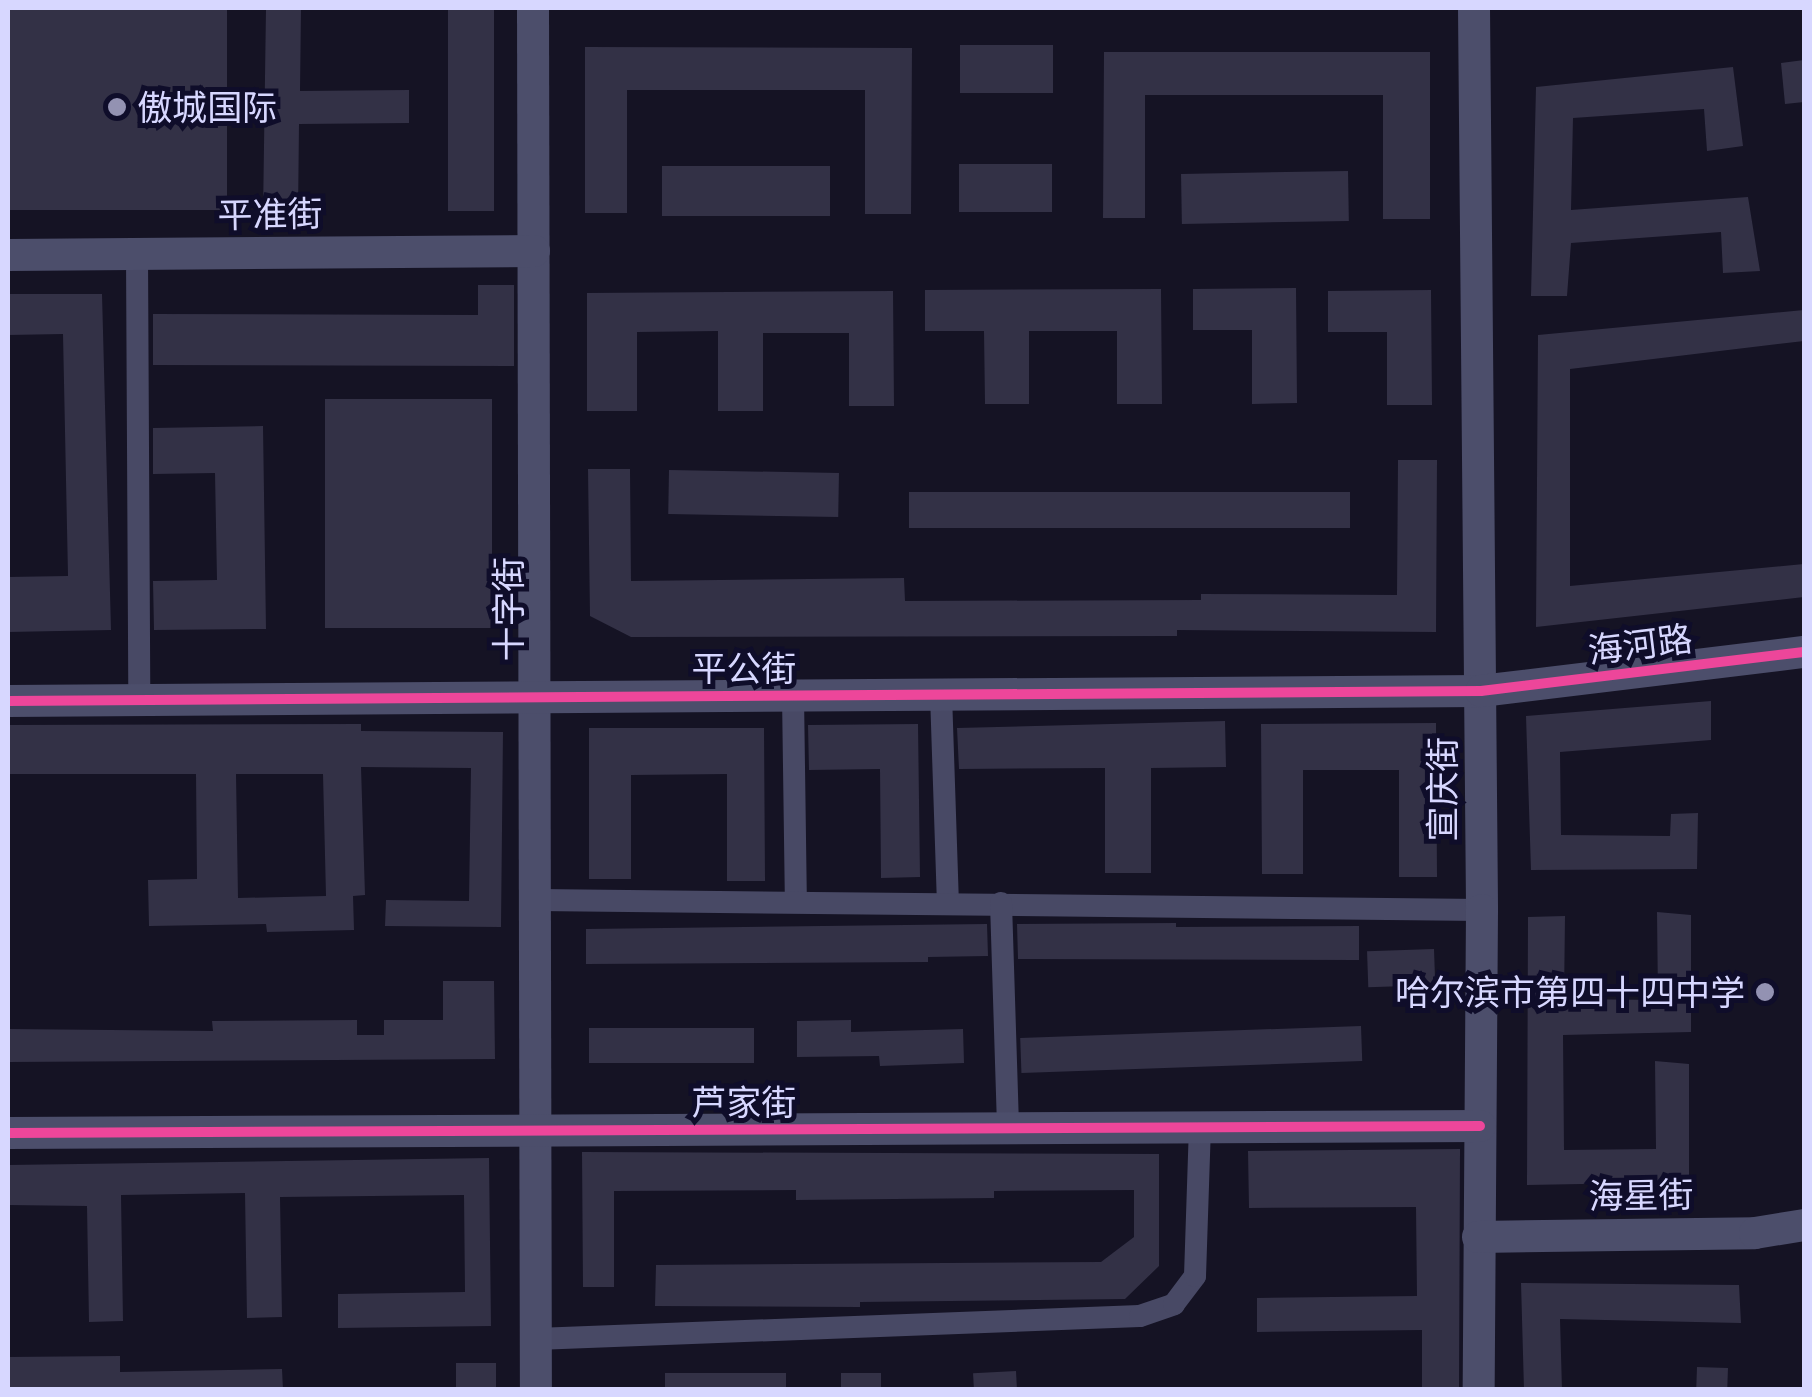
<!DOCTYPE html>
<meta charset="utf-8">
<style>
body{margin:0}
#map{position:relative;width:1812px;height:1397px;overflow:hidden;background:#151324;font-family:Ubuntu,"Noto Sans SC",sans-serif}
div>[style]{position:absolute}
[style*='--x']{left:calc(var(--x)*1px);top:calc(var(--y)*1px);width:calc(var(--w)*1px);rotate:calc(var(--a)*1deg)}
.building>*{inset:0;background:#333146;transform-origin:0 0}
.street>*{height:22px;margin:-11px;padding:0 11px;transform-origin:11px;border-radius:11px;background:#484965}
.secondary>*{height:32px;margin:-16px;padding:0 16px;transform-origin:16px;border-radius:16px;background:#4c4e6b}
.cycleway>*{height:10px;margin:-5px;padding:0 5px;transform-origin:5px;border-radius:5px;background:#ed469a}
.dots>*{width:28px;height:28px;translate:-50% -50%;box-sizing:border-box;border:5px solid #0f0d2a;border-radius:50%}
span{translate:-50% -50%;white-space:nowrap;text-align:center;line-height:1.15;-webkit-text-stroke:10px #0f0d2a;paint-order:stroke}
.poi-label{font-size:35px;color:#d7d7ff}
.left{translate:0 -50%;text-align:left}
.right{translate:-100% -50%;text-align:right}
.street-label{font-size:35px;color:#d7d7ff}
.frame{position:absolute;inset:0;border:10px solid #d7d7ff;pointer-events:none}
</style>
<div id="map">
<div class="building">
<i style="left:8px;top:8px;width:219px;height:202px"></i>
<i style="clip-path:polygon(266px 8px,301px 8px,300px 91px,409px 90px,409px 123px,299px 124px,298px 215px,263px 214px)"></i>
<i style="left:448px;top:8px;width:46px;height:203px"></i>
<i style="left:960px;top:45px;width:93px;height:48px"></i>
<i style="clip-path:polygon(585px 47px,912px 48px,911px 214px,865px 214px,865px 90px,627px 90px,627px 213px,585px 213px)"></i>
<i style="clip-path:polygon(1104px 52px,1430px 52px,1430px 219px,1383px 219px,1383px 95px,1145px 95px,1145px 218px,1103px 218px)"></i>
<i style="clip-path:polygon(1804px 60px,1804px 102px,1785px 104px,1781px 63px)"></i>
<i style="clip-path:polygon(1733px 67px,1743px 146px,1707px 151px,1704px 109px,1573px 118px,1571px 210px,1748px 197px,1760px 271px,1723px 273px,1721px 232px,1571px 243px,1567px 296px,1531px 296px,1536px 87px)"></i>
<i style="left:959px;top:164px;width:93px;height:48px"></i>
<i style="left:830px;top:166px;width:50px;height:168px;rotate:90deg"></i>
<i style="left:1348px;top:171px;width:50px;height:167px;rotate:89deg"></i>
<i style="clip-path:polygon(478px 285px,514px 285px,514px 366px,153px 365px,153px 314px,478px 315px)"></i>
<i style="clip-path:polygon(1296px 288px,1297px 403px,1252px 404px,1252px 330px,1193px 330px,1193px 289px)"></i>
<i style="clip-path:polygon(1161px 289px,1162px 404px,1117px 404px,1117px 331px,1029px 331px,1029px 404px,985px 404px,984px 331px,925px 331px,925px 290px)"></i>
<i style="clip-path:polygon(1431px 290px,1432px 405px,1387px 405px,1387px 332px,1328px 332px,1328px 291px)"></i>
<i style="clip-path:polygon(893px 291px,894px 406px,849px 406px,849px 333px,763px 333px,763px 411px,718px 411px,718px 331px,637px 332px,637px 411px,587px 411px,587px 293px)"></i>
<i style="clip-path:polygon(8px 294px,102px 294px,111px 630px,8px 632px,8px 577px,68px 576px,63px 334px,8px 335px)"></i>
<i style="clip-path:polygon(1804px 310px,1804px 341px,1570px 369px,1570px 586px,1804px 564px,1804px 597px,1536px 627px,1538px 335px)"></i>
<i style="left:492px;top:399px;width:229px;height:167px;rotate:90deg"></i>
<i style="clip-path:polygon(263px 426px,266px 629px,154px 630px,153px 581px,217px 580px,215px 473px,153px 474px,153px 428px)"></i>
<i style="clip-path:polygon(1398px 460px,1437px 460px,1436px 632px,1177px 630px,1177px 636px,631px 637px,590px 616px,588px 469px,630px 469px,631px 581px,904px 578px,905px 601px,1201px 600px,1201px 594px,1397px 595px)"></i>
<i style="left:669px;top:470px;width:170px;height:44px;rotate:1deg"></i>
<i style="left:1350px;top:492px;width:36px;height:441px;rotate:90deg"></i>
<i style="clip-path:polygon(1711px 701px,1711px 740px,1560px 752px,1561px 835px,1670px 836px,1671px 814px,1698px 813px,1697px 869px,1531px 870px,1526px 716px)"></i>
<i style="clip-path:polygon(1225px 721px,1226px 767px,1151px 768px,1151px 873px,1105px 873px,1105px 768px,959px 769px,957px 728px)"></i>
<i style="clip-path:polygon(1436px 723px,1437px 877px,1399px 877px,1399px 770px,1303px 770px,1303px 874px,1262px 874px,1261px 724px)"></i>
<i style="clip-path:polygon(evenodd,361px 724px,361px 731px,503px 732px,501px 927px,385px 926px,386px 900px,469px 901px,471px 768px,361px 767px,365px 895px,353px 896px,354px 930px,267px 932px,266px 924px,149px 926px,148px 880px,197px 879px,196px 774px,8px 774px,8px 725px,361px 724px,236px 774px,323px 774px,326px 896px,238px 898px,236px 774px)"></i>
<i style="clip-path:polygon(918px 724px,920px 877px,881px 878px,880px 769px,809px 770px,808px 725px)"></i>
<i style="clip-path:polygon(589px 728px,764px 728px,765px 881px,727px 881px,727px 774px,631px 775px,631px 879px,589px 879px)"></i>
<i style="clip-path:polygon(1657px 912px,1691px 915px,1691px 1032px,1563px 1035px,1564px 1150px,1656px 1149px,1655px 1061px,1689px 1064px,1689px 1182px,1527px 1185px,1528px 917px,1565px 916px,1564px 999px,1658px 1000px)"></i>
<i style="clip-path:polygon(1176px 923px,1176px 927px,1359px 926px,1359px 960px,1018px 959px,1017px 924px)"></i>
<i style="clip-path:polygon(987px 924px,988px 956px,928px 957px,928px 962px,586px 964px,586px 929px)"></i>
<i style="left:1434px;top:949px;width:36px;height:67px;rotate:88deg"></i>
<i style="clip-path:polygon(443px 981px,494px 981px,495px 1059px,8px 1062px,8px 1029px,213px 1031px,212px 1021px,357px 1020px,357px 1035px,384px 1035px,384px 1020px,443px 1020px)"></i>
<i style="clip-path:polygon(851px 1020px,851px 1032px,963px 1029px,964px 1063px,880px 1066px,879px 1056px,797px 1057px,797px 1021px)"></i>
<i style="left:1361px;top:1026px;width:35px;height:341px;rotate:88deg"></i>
<i style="left:754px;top:1028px;width:35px;height:165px;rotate:90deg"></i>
<i style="clip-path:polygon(1460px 1149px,1459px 1390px,1422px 1390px,1422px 1330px,1257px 1332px,1257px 1298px,1417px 1296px,1416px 1207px,1249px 1208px,1248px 1151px)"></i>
<i style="clip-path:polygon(582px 1152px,1159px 1154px,1159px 1266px,1125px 1299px,860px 1302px,860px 1307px,655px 1306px,656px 1265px,1101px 1262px,1134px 1237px,1134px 1190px,994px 1191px,994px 1198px,796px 1200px,796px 1190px,614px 1191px,614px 1287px,583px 1287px)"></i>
<i style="clip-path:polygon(489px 1158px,491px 1326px,338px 1328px,338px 1294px,465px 1292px,464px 1195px,280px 1197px,282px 1317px,247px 1318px,245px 1193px,121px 1195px,123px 1321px,89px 1322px,87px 1206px,8px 1205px,8px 1165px)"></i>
<i style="clip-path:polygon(1521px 1283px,1739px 1285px,1741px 1323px,1560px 1319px,1562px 1390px,1524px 1390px)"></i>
<i style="clip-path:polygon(120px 1356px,120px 1372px,282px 1369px,283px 1390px,8px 1390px,8px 1357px)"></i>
<i style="left:456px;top:1363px;width:40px;height:27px"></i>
<i style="left:1697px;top:1367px;width:31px;height:23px;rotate:2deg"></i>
<i style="left:1016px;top:1371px;width:19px;height:43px;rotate:87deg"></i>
<i style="left:786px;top:1373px;width:17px;height:121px;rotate:90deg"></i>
<i style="left:841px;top:1373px;width:40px;height:17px"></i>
</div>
<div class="street">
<i style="--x:137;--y:255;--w:445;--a:89.7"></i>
<i style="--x:941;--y:694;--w:209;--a:88.1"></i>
<i style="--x:793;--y:695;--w:207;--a:89.2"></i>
<i style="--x:537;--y:900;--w:945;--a:0.61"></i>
<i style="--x:1001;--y:903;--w:225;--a:88.2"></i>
<i style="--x:536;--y:1339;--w:604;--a:-2.18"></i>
<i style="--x:1140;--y:1316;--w:36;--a:-19"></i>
<i style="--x:1174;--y:1304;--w:35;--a:-53"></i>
<i style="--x:1195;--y:1276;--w:149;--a:-88.1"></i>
</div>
<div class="secondary">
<i style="--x:533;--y:8;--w:1382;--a:89.88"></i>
<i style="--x:1474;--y:8;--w:902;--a:89.49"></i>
<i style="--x:1482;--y:910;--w:480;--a:90.4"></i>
<i style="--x:8;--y:255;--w:526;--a:-0.44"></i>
<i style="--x:8;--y:701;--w:1473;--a:-0.39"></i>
<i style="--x:1481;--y:691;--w:325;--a:-6.9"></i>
<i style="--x:8;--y:1133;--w:1472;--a:-0.27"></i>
<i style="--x:1478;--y:1237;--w:277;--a:-0.8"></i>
<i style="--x:1755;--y:1233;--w:50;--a:-9.3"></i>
</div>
<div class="cycleway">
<i style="--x:8;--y:701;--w:1473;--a:-0.39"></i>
<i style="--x:1481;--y:691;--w:325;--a:-6.9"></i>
<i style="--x:8;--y:1133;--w:1472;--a:-0.27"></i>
</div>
<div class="dots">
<i style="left:117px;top:107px;background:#9392b2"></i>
<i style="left:1765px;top:992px;background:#9392b2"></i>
</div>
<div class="poi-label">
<span class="left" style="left:137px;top:107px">傲城国际</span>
<span class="right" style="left:1745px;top:992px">哈尔滨市第四十四中学</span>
</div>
<div class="street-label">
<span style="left:270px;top:214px;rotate:-1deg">平准街</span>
<span style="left:508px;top:609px;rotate:-90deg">十字街</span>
<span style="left:1640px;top:644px;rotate:-7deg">海河路</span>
<span style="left:744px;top:668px">平公街</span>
<span style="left:1442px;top:789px;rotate:-90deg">宣庆街</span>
<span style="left:744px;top:1102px">芦家街</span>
<span style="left:1641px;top:1195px;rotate:-1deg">海星街</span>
</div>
<div class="frame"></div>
</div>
